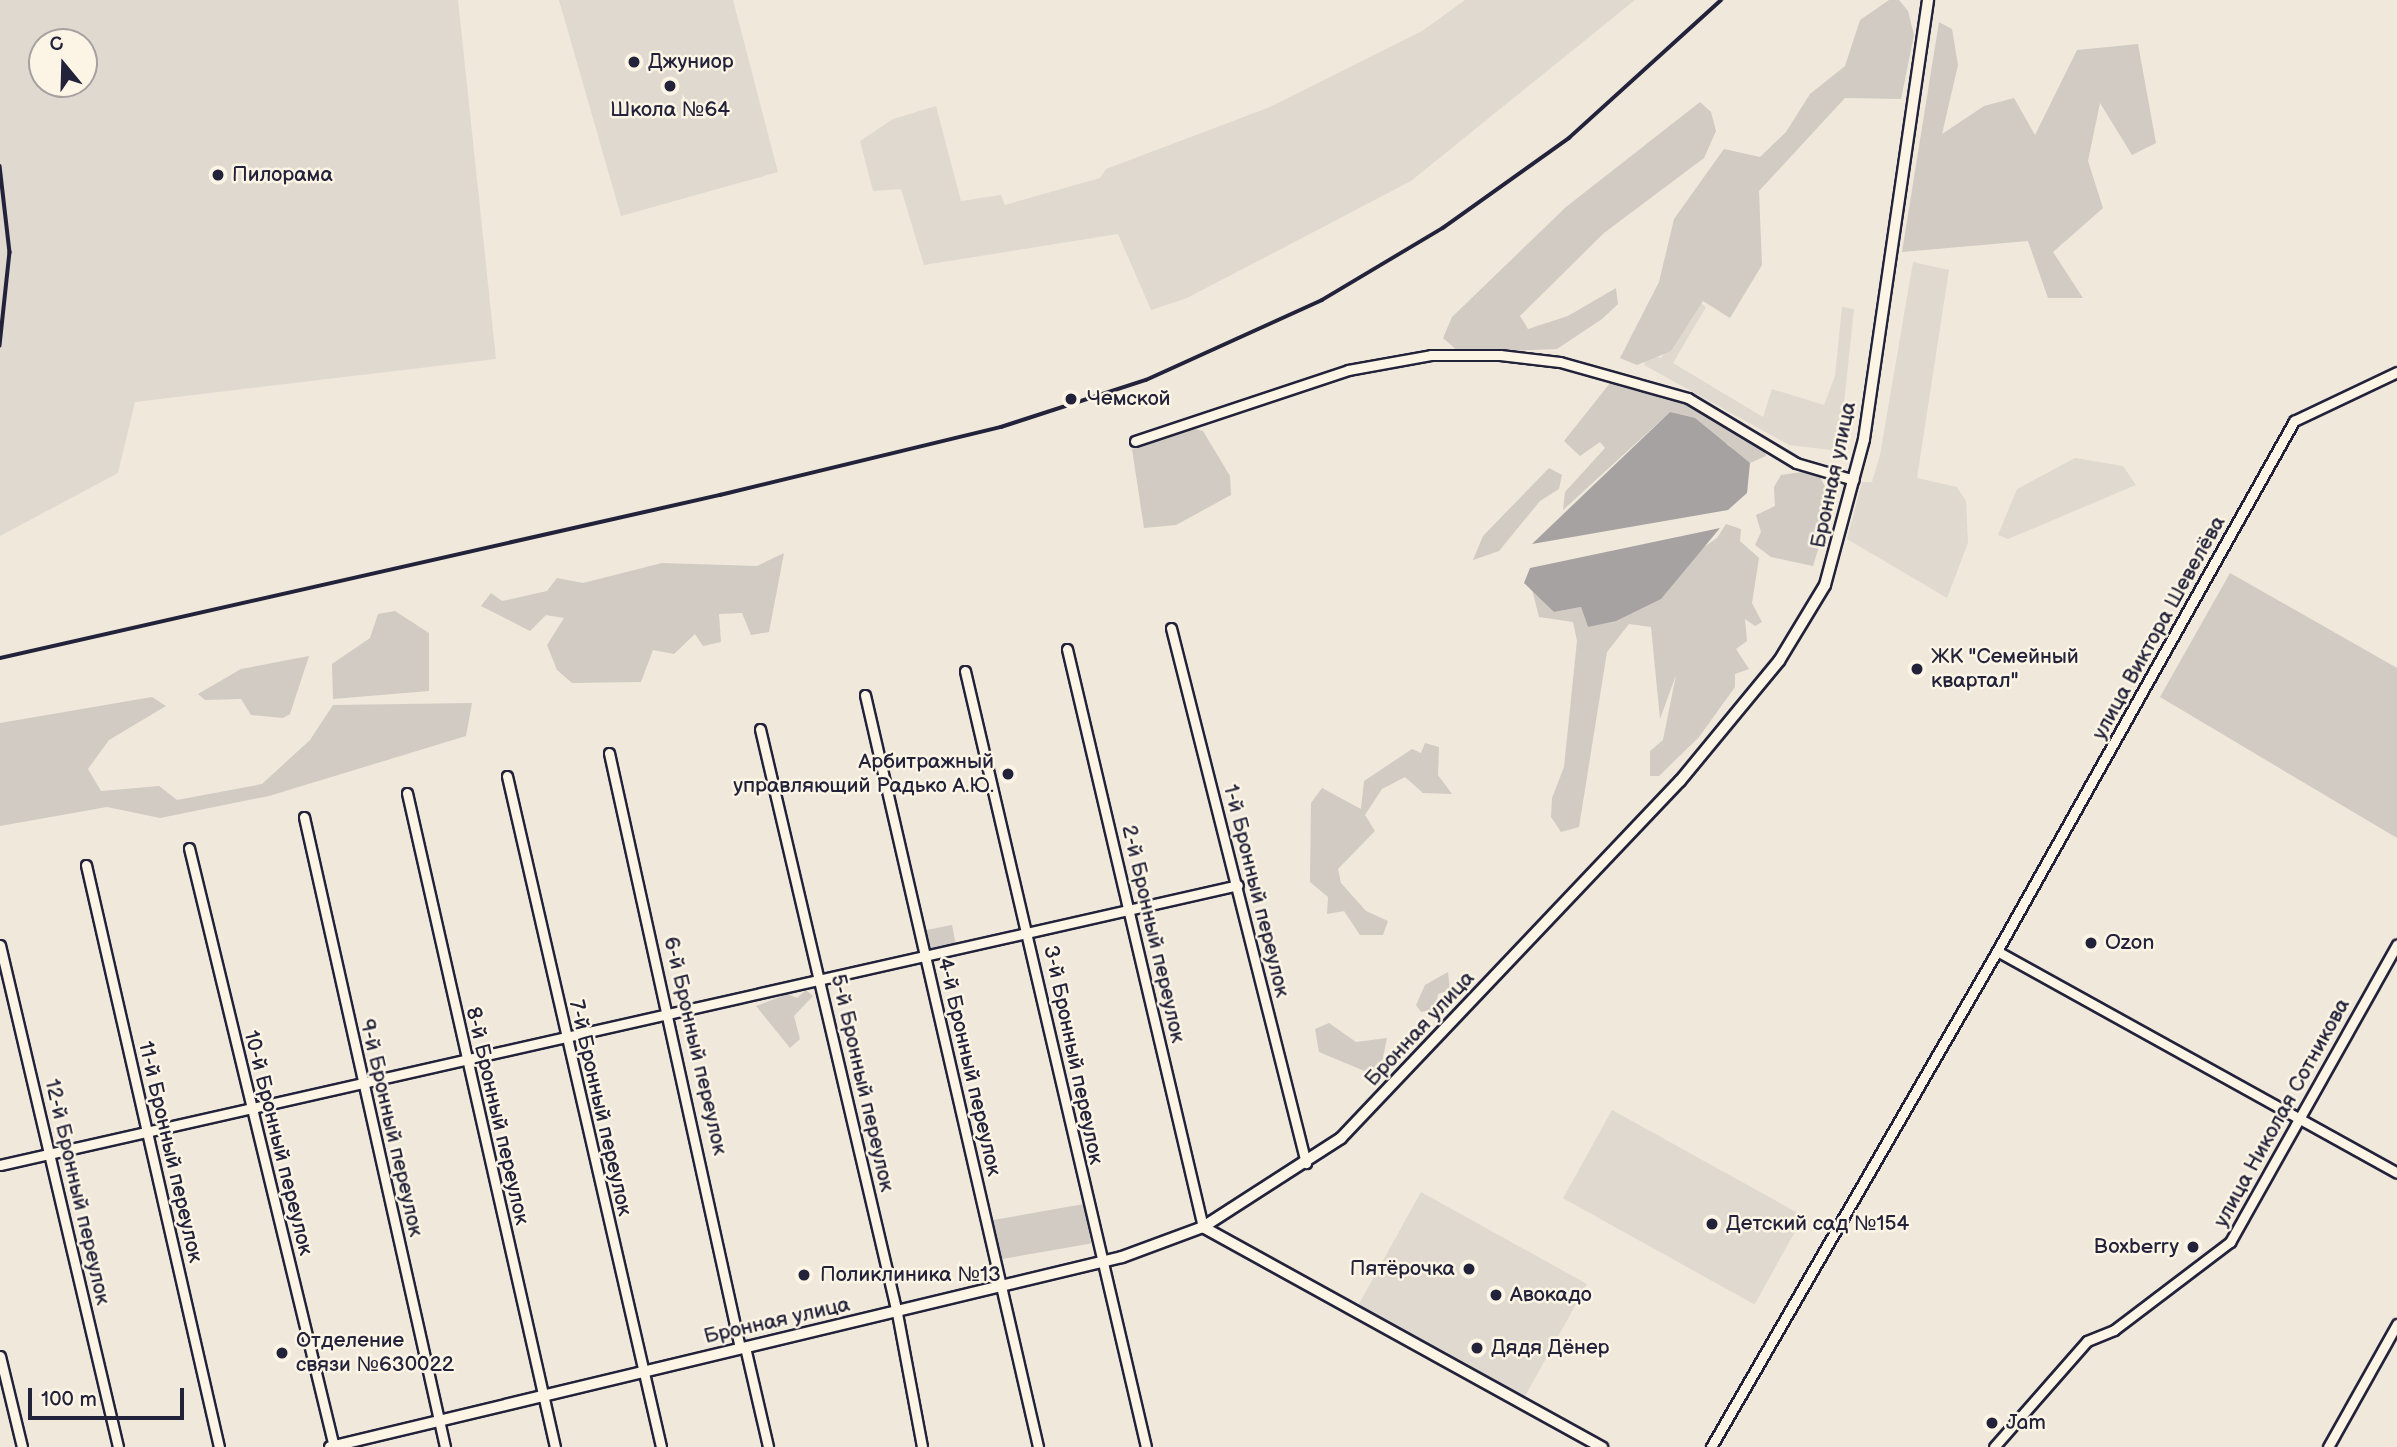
<!DOCTYPE html>
<meta charset="utf-8">
<style>
body{margin:0}
#map{position:relative;width:2397px;height:1447px;overflow:hidden;background:#efe8db;font-family:"Balsamiq Sans",sans-serif}
div>[style]{position:absolute}
[style*='--x']{left:calc(var(--x)*1px);top:calc(var(--y)*1px);width:calc(var(--w)*1px);rotate:calc(var(--a)*1deg)}
.built>*{inset:0;background:#e0d9cf;transform-origin:0 0}
.green>*{inset:0;background:#d1cbc3;transform-origin:0 0}
.water>*{inset:0;background:#a6a2a2}
.roads{filter:drop-shadow(2px 0 #22223b) drop-shadow(-2px 0 #22223b) drop-shadow(0 2px #22223b) drop-shadow(0 -2px #22223b)}
.minor>*{height:9px;margin:-4.5px;padding:0 4.5px;transform-origin:4.5px;border-radius:4.5px;background:#fcf5e5}
.tertiary>*{height:10px;margin:-5px;padding:0 5px;transform-origin:5px;border-radius:5px;background:#fcf5e5}
.rail>*{height:3.5px;margin:-1.75px;padding:0 1.75px;transform-origin:1.75px;border-radius:1.75px;background:#22223b}
.dots>*{width:19px;height:19px;translate:-50% -50%;box-sizing:border-box;border:4px solid #fcf5e5;border-radius:50%}
span{translate:-50% -50%;white-space:nowrap;text-align:center;line-height:1.15;-webkit-text-stroke:5px #fcf5e5;paint-order:stroke}
.poi-label{font-size:21px;color:#22223b}
.left{translate:0 -50%;text-align:left}
.right{translate:-100% -50%;text-align:right}
.street-label{font-size:21px;color:#22223b}
.north{position:absolute;left:28px;top:28px;width:70px;height:70px;box-sizing:border-box;background:#fcf5e5;border:2px solid #a5a1a1;border-radius:50%;rotate:341deg;font-size:19px;font-weight:700;line-height:28px;text-align:center;color:#22223b}
.north::after{content:'';display:block;margin:auto;width:24px;height:32px;background:#22223b;clip-path:polygon(50% 0,100% 100%,50% 72%,0 100%)}
.scale{position:absolute;left:28px;top:1388px;width:156px;height:32px;box-sizing:border-box;border:4px solid #22223b;border-top:0;padding-left:9px;font-size:21px;line-height:24px;white-space:nowrap;color:#22223b;-webkit-text-stroke:5px #fcf5e5;paint-order:stroke}
</style>
<div id="map">
<div class="built">
<i style="clip-path:polygon(evenodd,0 0,458px 0,496px 359px,135px 402px,118px 473px,0 536px,0 0,42px 42px,84px 42px,84px 84px,42px 84px,42px 42px)"></i>
<i style="clip-path:polygon(559px 0,733px 0,778px 172px,621px 216px)"></i>
<i style="clip-path:polygon(1465px 0,1635px 0,1411px 181px,1187px 298px,1151px 310px,1118px 234px,924px 265px,901px 189px,873px 191px,860px 141px,893px 119px,936px 106px,961px 201px,1001px 195px,1005px 205px,1100px 178px,1106px 169px,1270px 107px,1422px 31px)"></i>
<i style="clip-path:polygon(1913px 262px,1949px 270px,1917px 478px,1957px 487px,1966px 501px,1968px 543px,1947px 598px,1847px 539px,1862px 482px,1872px 482px,1880px 455px)"></i>
<i style="clip-path:polygon(1695px 299px,1706px 307px,1673px 363px,1763px 417px,1772px 389px,1824px 405px,1835px 376px,1842px 307px,1854px 309px,1839px 451px,1789px 445px,1644px 365px,1648px 353px,1661px 358px)"></i>
<i style="clip-path:polygon(2075px 458px,2123px 466px,2136px 485px,2008px 539px,1998px 535px,2017px 489px)"></i>
<i style="left:1612px;top:1110px;width:219px;height:101px;rotate:29deg"></i>
<i style="left:1421px;top:1192px;width:190px;height:135px;rotate:29deg"></i>
</div>
<div class="green">
<i style="clip-path:polygon(1889px 0,1899px 0,1908px 11px,1914px 35px,1901px 99px,1845px 98px,1759px 191px,1762px 265px,1730px 318px,1703px 301px,1671px 351px,1637px 365px,1620px 358px,1659px 282px,1674px 219px,1724px 149px,1760px 157px,1786px 132px,1810px 94px,1845px 66px,1860px 20px)"></i>
<i style="clip-path:polygon(1939px 22px,1952px 29px,1958px 65px,1942px 134px,1984px 106px,2014px 98px,2035px 135px,2077px 50px,2138px 44px,2156px 143px,2132px 155px,2100px 103px,2088px 161px,2103px 208px,2053px 252px,2083px 298px,2048px 298px,2028px 241px,1902px 252px)"></i>
<i style="clip-path:polygon(1700px 102px,1711px 112px,1716px 131px,1704px 158px,1604px 233px,1520px 316px,1528px 329px,1568px 316px,1616px 288px,1618px 304px,1602px 319px,1557px 349px,1460px 353px,1443px 338px,1452px 317px,1566px 207px)"></i>
<i style="clip-path:polygon(1614px 378px,1696px 406px,1763px 445px,1766px 456px,1750px 463px,1741px 459px,1729px 445px,1670px 412px,1563px 510px,1565px 492px,1605px 448px,1600px 442px,1580px 456px,1564px 441px)"></i>
<i style="clip-path:polygon(1185px 426px,1203px 431px,1230px 476px,1231px 495px,1176px 525px,1144px 528px,1132px 449px)"></i>
<i style="clip-path:polygon(1549px 468px,1562px 475px,1559px 489px,1540px 501px,1499px 551px,1473px 560px,1483px 536px)"></i>
<i style="clip-path:polygon(1802px 472px,1817px 472px,1833px 501px,1813px 566px,1771px 557px,1755px 545px,1761px 532px,1756px 515px,1775px 506px,1774px 487px,1781px 475px)"></i>
<i style="clip-path:polygon(1726px 524px,1741px 529px,1740px 541px,1759px 558px,1752px 603px,1762px 622px,1755px 626px,1745px 619px,1747px 641px,1736px 649px,1749px 669px,1735px 674px,1735px 687px,1699px 737px,1659px 776px,1650px 776px,1650px 751px,1663px 740px,1676px 675px,1660px 719px,1651px 627px,1629px 624px,1607px 652px,1579px 827px,1561px 832px,1551px 817px,1552px 798px,1564px 767px,1577px 641px,1573px 622px,1539px 617px,1532px 589px,1554px 612px,1581px 607px,1588px 627px,1717px 538px)"></i>
<i style="clip-path:polygon(784px 553px,769px 632px,751px 635px,742px 613px,719px 614px,721px 642px,703px 646px,695px 634px,674px 654px,653px 650px,641px 682px,572px 683px,557px 670px,547px 645px,564px 618px,546px 615px,530px 631px,481px 606px,491px 593px,502px 601px,547px 591px,557px 578px,583px 583px,662px 563px,757px 566px)"></i>
<i style="clip-path:polygon(2230px 573px,2397px 668px,2397px 838px,2160px 697px)"></i>
<i style="clip-path:polygon(395px 611px,429px 633px,429px 691px,333px 699px,332px 664px,370px 638px,378px 614px)"></i>
<i style="clip-path:polygon(309px 656px,290px 714px,283px 718px,251px 715px,241px 699px,205px 700px,198px 694px,241px 669px)"></i>
<i style="clip-path:polygon(152px 697px,166px 706px,109px 740px,88px 769px,101px 791px,159px 786px,177px 800px,262px 784px,310px 740px,333px 705px,472px 703px,466px 736px,269px 796px,160px 818px,107px 807px,0 826px,0 723px)"></i>
<i style="clip-path:polygon(1425px 743px,1439px 747px,1438px 775px,1452px 794px,1423px 793px,1405px 777px,1382px 789px,1365px 815px,1375px 831px,1338px 869px,1341px 883px,1366px 911px,1388px 921px,1383px 935px,1360px 935px,1344px 911px,1327px 914px,1328px 897px,1310px 882px,1311px 803px,1322px 788px,1361px 809px,1364px 781px,1412px 749px,1421px 753px)"></i>
<i style="left:952px;top:925px;width:20px;height:26px;rotate:79deg"></i>
<i style="clip-path:polygon(1448px 972px,1450px 990px,1438px 994px,1436px 1009px,1421px 1012px,1416px 1005px,1425px 985px)"></i>
<i style="clip-path:polygon(806px 990px,813px 996px,794px 1016px,800px 1039px,790px 1048px,756px 1006px,788px 994px,797px 998px)"></i>
<i style="clip-path:polygon(1329px 1023px,1356px 1042px,1387px 1038px,1379px 1077px,1319px 1052px,1315px 1029px)"></i>
<i style="left:1084px;top:1204px;width:40px;height:94px;rotate:80deg"></i>
</div>
<div class="water">
<i style="clip-path:polygon(1670px 412px,1695px 418px,1750px 463px,1747px 493px,1728px 510px,1532px 544px)"></i>
<i style="clip-path:polygon(1720px 528px,1661px 599px,1616px 621px,1588px 627px,1581px 607px,1554px 612px,1524px 583px,1530px 568px)"></i>
</div>
<div class="roads">
<div class="minor">
<i style="--x:1135;--y:441;--w:225;--a:-18.4"></i>
<i style="--x:1348;--y:370;--w:84;--a:-10.2"></i>
<i style="--x:1431;--y:355;--w:69;--a:0"></i>
<i style="--x:1500;--y:355;--w:60;--a:6.7"></i>
<i style="--x:1560;--y:362;--w:133;--a:15.7"></i>
<i style="--x:1688;--y:398;--w:126;--a:31"></i>
<i style="--x:1796;--y:463;--w:60;--a:16.3"></i>
<i style="--x:1171;--y:628;--w:552;--a:75.84"></i>
<i style="--x:1067;--y:649;--w:594;--a:76.76"></i>
<i style="--x:965;--y:671;--w:797;--a:76.87"></i>
<i style="--x:865;--y:695;--w:772;--a:77.04"></i>
<i style="--x:760;--y:729;--w:600;--a:76.8"></i>
<i style="--x:897;--y:1313;--w:136;--a:79.4"></i>
<i style="--x:609;--y:753;--w:609;--a:77.58"></i>
<i style="--x:507;--y:776;--w:688;--a:77.07"></i>
<i style="--x:407;--y:793;--w:671;--a:77.25"></i>
<i style="--x:304;--y:817;--w:646;--a:77.38"></i>
<i style="--x:189;--y:848;--w:616;--a:76.39"></i>
<i style="--x:86;--y:865;--w:597;--a:77.13"></i>
<i style="--x:0;--y:945;--w:516;--a:76.77"></i>
<i style="--x:1997;--y:951;--w:608;--a:-60.73"></i>
<i style="--x:2294;--y:421;--w:114;--a:-25.4"></i>
<i style="--x:0;--y:1165;--w:1269;--a:-12.74"></i>
<i style="--x:745;--y:1347;--w:103;--a:77"></i>
<i style="--x:0;--y:1356;--w:94;--a:76.4"></i>
<i style="--x:1711;--y:1447;--w:573;--a:-60.03"></i>
<i style="--x:1997;--y:951;--w:457;--a:29"></i>
<i style="--x:1994;--y:1447;--w:141;--a:-48.7"></i>
<i style="--x:2087;--y:1341;--w:29;--a:-22"></i>
<i style="--x:2114;--y:1330;--w:146;--a:-37.2"></i>
<i style="--x:2230;--y:1242;--w:341;--a:-60.7"></i>
<i style="--x:2328;--y:1447;--w:141;--a:-60.7"></i>
</div>
<div class="tertiary">
<i style="--x:1203;--y:1227;--w:456;--a:28.9"></i>
<i style="--x:330;--y:1447;--w:814;--a:-13.49"></i>
<i style="--x:1122;--y:1257;--w:86;--a:-20.3"></i>
<i style="--x:1203;--y:1227;--w:164;--a:-32.8"></i>
<i style="--x:1341;--y:1138;--w:492;--a:-46.5"></i>
<i style="--x:1680;--y:781;--w:156;--a:-50.5"></i>
<i style="--x:1779;--y:661;--w:89;--a:-58.8"></i>
<i style="--x:1825;--y:585;--w:151;--a:-75"></i>
<i style="--x:1864;--y:439;--w:444;--a:-81.7"></i>
</div>
</div>
<div class="rail">
<i style="--x:0;--y:166;--w:87;--a:83.4"></i>
<i style="--x:10;--y:252;--w:94;--a:96.1"></i>
<i style="--x:0;--y:658;--w:738;--a:-12.76"></i>
<i style="--x:720;--y:495;--w:289;--a:-13.6"></i>
<i style="--x:1001;--y:427;--w:152;--a:-18"></i>
<i style="--x:1146;--y:380;--w:193;--a:-24.4"></i>
<i style="--x:1322;--y:300;--w:141;--a:-30.8"></i>
<i style="--x:1443;--y:228;--w:155;--a:-35.5"></i>
<i style="--x:1569;--y:138;--w:205;--a:-42.2"></i>
</div>
<div class="dots">
<i style="left:634px;top:62px;background:#22223b"></i>
<i style="left:670px;top:86px;background:#22223b"></i>
<i style="left:218px;top:175px;background:#22223b"></i>
<i style="left:1071px;top:399px;background:#22223b"></i>
<i style="left:1917px;top:669px;background:#22223b"></i>
<i style="left:1008px;top:774px;background:#22223b"></i>
<i style="left:2091px;top:943px;background:#22223b"></i>
<i style="left:1712px;top:1224px;background:#22223b"></i>
<i style="left:2193px;top:1247px;background:#22223b"></i>
<i style="left:1469px;top:1269px;background:#22223b"></i>
<i style="left:804px;top:1275px;background:#22223b"></i>
<i style="left:1496px;top:1295px;background:#22223b"></i>
<i style="left:1477px;top:1348px;background:#22223b"></i>
<i style="left:282px;top:1353px;background:#22223b"></i>
<i style="left:1992px;top:1423px;background:#22223b"></i>
</div>
<div class="poi-label">
<span class="left" style="left:648px;top:62px">Джуниор</span>
<span style="left:670px;top:110px">Школа №64</span>
<span class="left" style="left:232px;top:175px">Пилорама</span>
<span class="left" style="left:1087px;top:399px">Чемской</span>
<span class="left" style="left:1931px;top:669px">ЖК "Семейный<br>квартал"</span>
<span class="right" style="left:994px;top:774px">Арбитражный<br>управляющий Радько А.Ю.</span>
<span class="left" style="left:2105px;top:943px">Ozon</span>
<span class="left" style="left:1726px;top:1224px">Детский сад №154</span>
<span class="right" style="left:2179px;top:1247px">Boxberry</span>
<span class="right" style="left:1455px;top:1269px">Пятёрочка</span>
<span class="left" style="left:820px;top:1275px">Поликлиника №13</span>
<span class="left" style="left:1510px;top:1295px">Авокадо</span>
<span class="left" style="left:296px;top:1353px">Отделение<br>связи №630022</span>
<span class="left" style="left:1491px;top:1348px">Дядя Дёнер</span>
<span class="left" style="left:2006px;top:1423px">Jam</span>
</div>
<div class="street-label">
<span style="left:1834px;top:475px;rotate:-78deg">Бронная улица</span>
<span style="left:2159px;top:628px;rotate:-61deg">улица Виктора Шевелёва</span>
<span style="left:1256px;top:891px;rotate:76deg">1-й Бронный переулок</span>
<span style="left:1153px;top:934px;rotate:77deg">2-й Бронный переулок</span>
<span style="left:1420px;top:1029px;rotate:-47deg">Бронная улица</span>
<span style="left:695px;top:1046px;rotate:77deg">6-й Бронный переулок</span>
<span style="left:1073px;top:1055px;rotate:78deg">3-й Бронный переулок</span>
<span style="left:969px;top:1067px;rotate:77deg">4-й Бронный переулок</span>
<span style="left:862px;top:1083px;rotate:77deg">5-й Бронный переулок</span>
<span style="left:600px;top:1108px;rotate:77deg">7-й Бронный переулок</span>
<span style="left:2282px;top:1113px;rotate:-61deg">улица Николая Сотникова</span>
<span style="left:497px;top:1116px;rotate:77deg">8-й Бронный переулок</span>
<span style="left:391px;top:1128px;rotate:77deg">9-й Бронный переулок</span>
<span style="left:278px;top:1143px;rotate:76deg">10-й Бронный переулок</span>
<span style="left:170px;top:1152px;rotate:77deg">11-й Бронный переулок</span>
<span style="left:77px;top:1192px;rotate:77deg">12-й Бронный переулок</span>
<span style="left:777px;top:1321px;rotate:-13deg">Бронная улица</span>
</div>
<div class="north">С</div>
<div class="scale">100 m</div>
</div>
